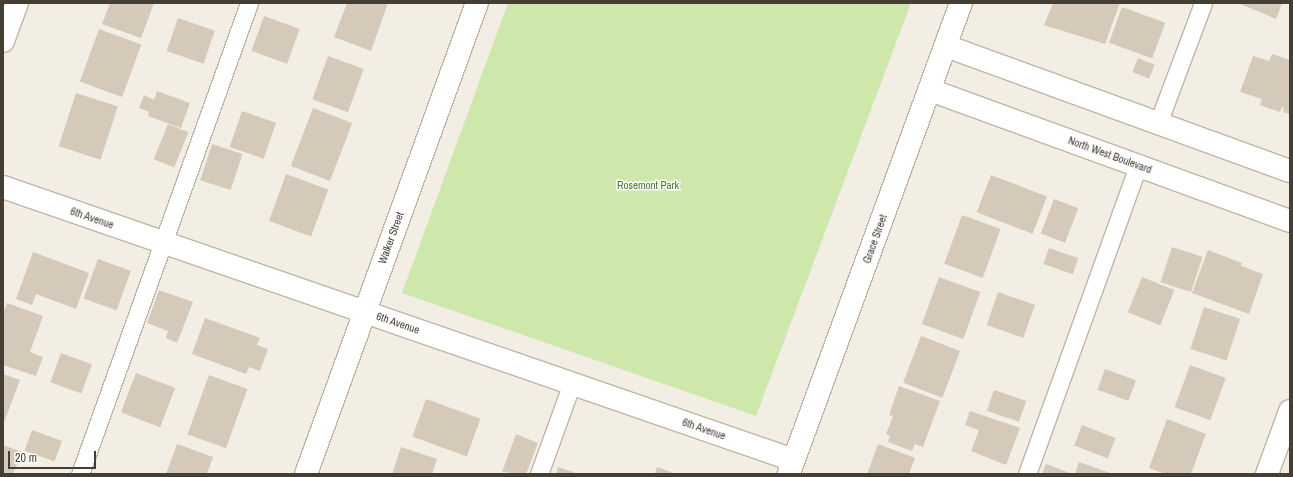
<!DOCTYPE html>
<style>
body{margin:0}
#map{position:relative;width:1293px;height:477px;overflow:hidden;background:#f3eee4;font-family:"Archivo Narrow",sans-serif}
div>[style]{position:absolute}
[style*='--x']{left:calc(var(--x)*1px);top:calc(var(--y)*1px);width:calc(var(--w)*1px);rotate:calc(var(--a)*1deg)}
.green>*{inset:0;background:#cee8ab}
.building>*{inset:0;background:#d5cab9;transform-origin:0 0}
.roads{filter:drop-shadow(1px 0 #beb6a7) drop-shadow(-1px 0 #beb6a7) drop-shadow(0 1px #beb6a7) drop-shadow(0 -1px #beb6a7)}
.service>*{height:17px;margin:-8.5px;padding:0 8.5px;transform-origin:8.5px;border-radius:8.5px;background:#fff}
.minor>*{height:22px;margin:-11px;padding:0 11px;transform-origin:11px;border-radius:11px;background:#fff}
.tertiary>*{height:22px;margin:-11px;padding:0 11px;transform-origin:11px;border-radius:11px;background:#fff}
span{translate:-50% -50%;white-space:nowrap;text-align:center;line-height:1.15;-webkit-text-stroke:3px #fff;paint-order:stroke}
.street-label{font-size:11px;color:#453e34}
.park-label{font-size:11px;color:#467826}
.frame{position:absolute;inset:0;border:4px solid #453e34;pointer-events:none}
.scale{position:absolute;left:8px;top:451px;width:88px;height:18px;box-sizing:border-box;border:2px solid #453e34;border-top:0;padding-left:5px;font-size:12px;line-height:14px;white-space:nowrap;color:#453e34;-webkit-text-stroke:3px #fff;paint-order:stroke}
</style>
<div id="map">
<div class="green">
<i style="clip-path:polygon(508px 3px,911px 3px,756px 416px,402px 293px)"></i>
</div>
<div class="building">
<i style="clip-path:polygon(110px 3px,154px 3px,141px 38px,102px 24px)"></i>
<i style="clip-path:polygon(347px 3px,388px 3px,371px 51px,334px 37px)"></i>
<i style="clip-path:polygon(1053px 3px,1120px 3px,1105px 44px,1044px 25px)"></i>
<i style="clip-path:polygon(1238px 3px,1282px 3px,1276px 19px)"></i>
<i style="left:1122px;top:7px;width:46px;height:38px;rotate:20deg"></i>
<i style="left:264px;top:16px;width:38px;height:37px;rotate:20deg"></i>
<i style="left:178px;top:18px;width:39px;height:35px;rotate:19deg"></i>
<i style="left:99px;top:29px;width:45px;height:56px;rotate:20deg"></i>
<i style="clip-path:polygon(1272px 54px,1290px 60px,1290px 114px,1283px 112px,1284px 108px,1282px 107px,1280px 112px,1260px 105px,1262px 99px,1240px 92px,1253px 56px,1269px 61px)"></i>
<i style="left:328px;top:56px;width:38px;height:46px;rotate:20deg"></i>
<i style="left:1138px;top:58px;width:18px;height:15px;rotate:22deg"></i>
<i style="clip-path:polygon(157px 91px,190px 103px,181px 128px,148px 116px,149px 112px,139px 108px,144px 95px,154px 100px)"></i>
<i style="left:76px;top:93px;width:44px;height:56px;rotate:18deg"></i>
<i style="left:313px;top:108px;width:42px;height:62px;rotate:21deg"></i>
<i style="left:242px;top:111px;width:36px;height:38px;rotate:19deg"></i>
<i style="left:168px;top:124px;width:22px;height:38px;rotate:22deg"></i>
<i style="left:212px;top:144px;width:32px;height:38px;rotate:18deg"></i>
<i style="left:286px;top:174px;width:45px;height:50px;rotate:20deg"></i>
<i style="left:991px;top:175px;width:60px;height:40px;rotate:21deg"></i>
<i style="left:1054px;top:199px;width:26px;height:37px;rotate:21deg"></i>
<i style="left:962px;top:215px;width:41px;height:52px;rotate:20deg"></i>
<i style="left:1172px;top:247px;width:32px;height:37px;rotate:18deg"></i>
<i style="left:1049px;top:248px;width:31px;height:17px;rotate:19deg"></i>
<i style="clip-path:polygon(1208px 250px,1242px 263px,1241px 266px,1263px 274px,1249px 314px,1192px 293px)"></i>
<i style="clip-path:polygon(33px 252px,89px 273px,76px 309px,36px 294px,32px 305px,16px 299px)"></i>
<i style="left:98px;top:259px;width:35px;height:42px;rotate:20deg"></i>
<i style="left:939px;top:277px;width:44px;height:50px;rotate:20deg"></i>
<i style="left:1142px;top:277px;width:35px;height:38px;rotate:22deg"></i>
<i style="clip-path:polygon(159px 290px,193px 302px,177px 343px,166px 338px,168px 331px,147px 323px)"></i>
<i style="left:998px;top:292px;width:39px;height:35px;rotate:19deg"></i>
<i style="clip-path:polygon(7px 303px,43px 316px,30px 352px,43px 357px,36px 376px,3px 365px,3px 314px)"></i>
<i style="left:1204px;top:307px;width:38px;height:44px;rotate:18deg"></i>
<i style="clip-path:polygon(205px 318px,260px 338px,257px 345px,268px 349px,260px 371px,249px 367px,246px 374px,192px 354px)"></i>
<i style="left:921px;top:336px;width:42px;height:50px;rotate:21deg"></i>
<i style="left:61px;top:353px;width:33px;height:31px;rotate:20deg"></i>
<i style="left:1190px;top:365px;width:38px;height:45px;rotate:20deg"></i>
<i style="left:1105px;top:369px;width:33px;height:22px;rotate:20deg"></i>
<i style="left:136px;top:373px;width:42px;height:42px;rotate:21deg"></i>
<i style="clip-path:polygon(3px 374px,20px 380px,3px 425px)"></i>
<i style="left:209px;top:375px;width:41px;height:63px;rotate:20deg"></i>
<i style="clip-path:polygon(899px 386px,940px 401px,923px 447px,915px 444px,912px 451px,888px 442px,890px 436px,886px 434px,893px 416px,889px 415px)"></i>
<i style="left:994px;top:390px;width:34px;height:22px;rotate:19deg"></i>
<i style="left:426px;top:399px;width:58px;height:40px;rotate:20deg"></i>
<i style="clip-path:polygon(970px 411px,1020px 428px,1006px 465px,971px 451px,979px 430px,965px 425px)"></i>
<i style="clip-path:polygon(1167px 419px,1206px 434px,1191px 474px,1165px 474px,1149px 468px)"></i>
<i style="left:1082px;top:425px;width:36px;height:22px;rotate:21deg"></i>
<i style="left:32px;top:430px;width:32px;height:22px;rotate:20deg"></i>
<i style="clip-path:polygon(516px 434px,538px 443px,526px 474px,502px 472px)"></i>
<i style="clip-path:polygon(177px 444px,213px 457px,207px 474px,166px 474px)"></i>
<i style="clip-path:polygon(878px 444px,915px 458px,909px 474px,867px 474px)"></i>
<i style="clip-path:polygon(3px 445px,22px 452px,13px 474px,3px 474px)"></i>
<i style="clip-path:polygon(401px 447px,437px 459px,432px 474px,392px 474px)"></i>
<i style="clip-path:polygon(1079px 462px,1113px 474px,1075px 474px)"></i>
<i style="clip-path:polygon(1046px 464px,1073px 474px,1042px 474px)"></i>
<i style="clip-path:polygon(558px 467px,579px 474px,556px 474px)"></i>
<i style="clip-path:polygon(657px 467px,676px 474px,655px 474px)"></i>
</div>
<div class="roads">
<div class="service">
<i style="--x:1158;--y:123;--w:128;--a:-69.4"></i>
<i style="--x:80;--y:474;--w:500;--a:-70.26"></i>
<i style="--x:539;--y:474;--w:97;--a:-70.1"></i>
<i style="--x:1027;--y:474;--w:328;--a:-70.2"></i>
</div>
<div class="minor">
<i style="--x:946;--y:46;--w:366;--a:20"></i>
<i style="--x:930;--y:90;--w:383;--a:20"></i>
<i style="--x:3;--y:187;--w:836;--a:19.06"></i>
<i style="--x:789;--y:473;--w:500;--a:-69.9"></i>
<i style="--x:306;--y:474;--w:501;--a:-70.05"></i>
<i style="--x:1267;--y:474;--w:67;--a:-69.9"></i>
</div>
<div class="tertiary">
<i style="--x:3;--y:41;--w:40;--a:-69.8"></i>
</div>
</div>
<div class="street-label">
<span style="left:1110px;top:155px;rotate:20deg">North West Boulevard</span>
<span style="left:92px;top:218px;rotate:19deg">6th Avenue</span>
<span style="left:391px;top:238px;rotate:-70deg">Walker Street</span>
<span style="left:875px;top:239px;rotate:-70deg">Grace Street</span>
<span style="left:398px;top:323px;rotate:19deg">6th Avenue</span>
<span style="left:704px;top:429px;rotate:19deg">6th Avenue</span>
</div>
<div class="park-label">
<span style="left:648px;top:185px">Rosemont Park</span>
</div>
<div class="frame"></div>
<div class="scale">20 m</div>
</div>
